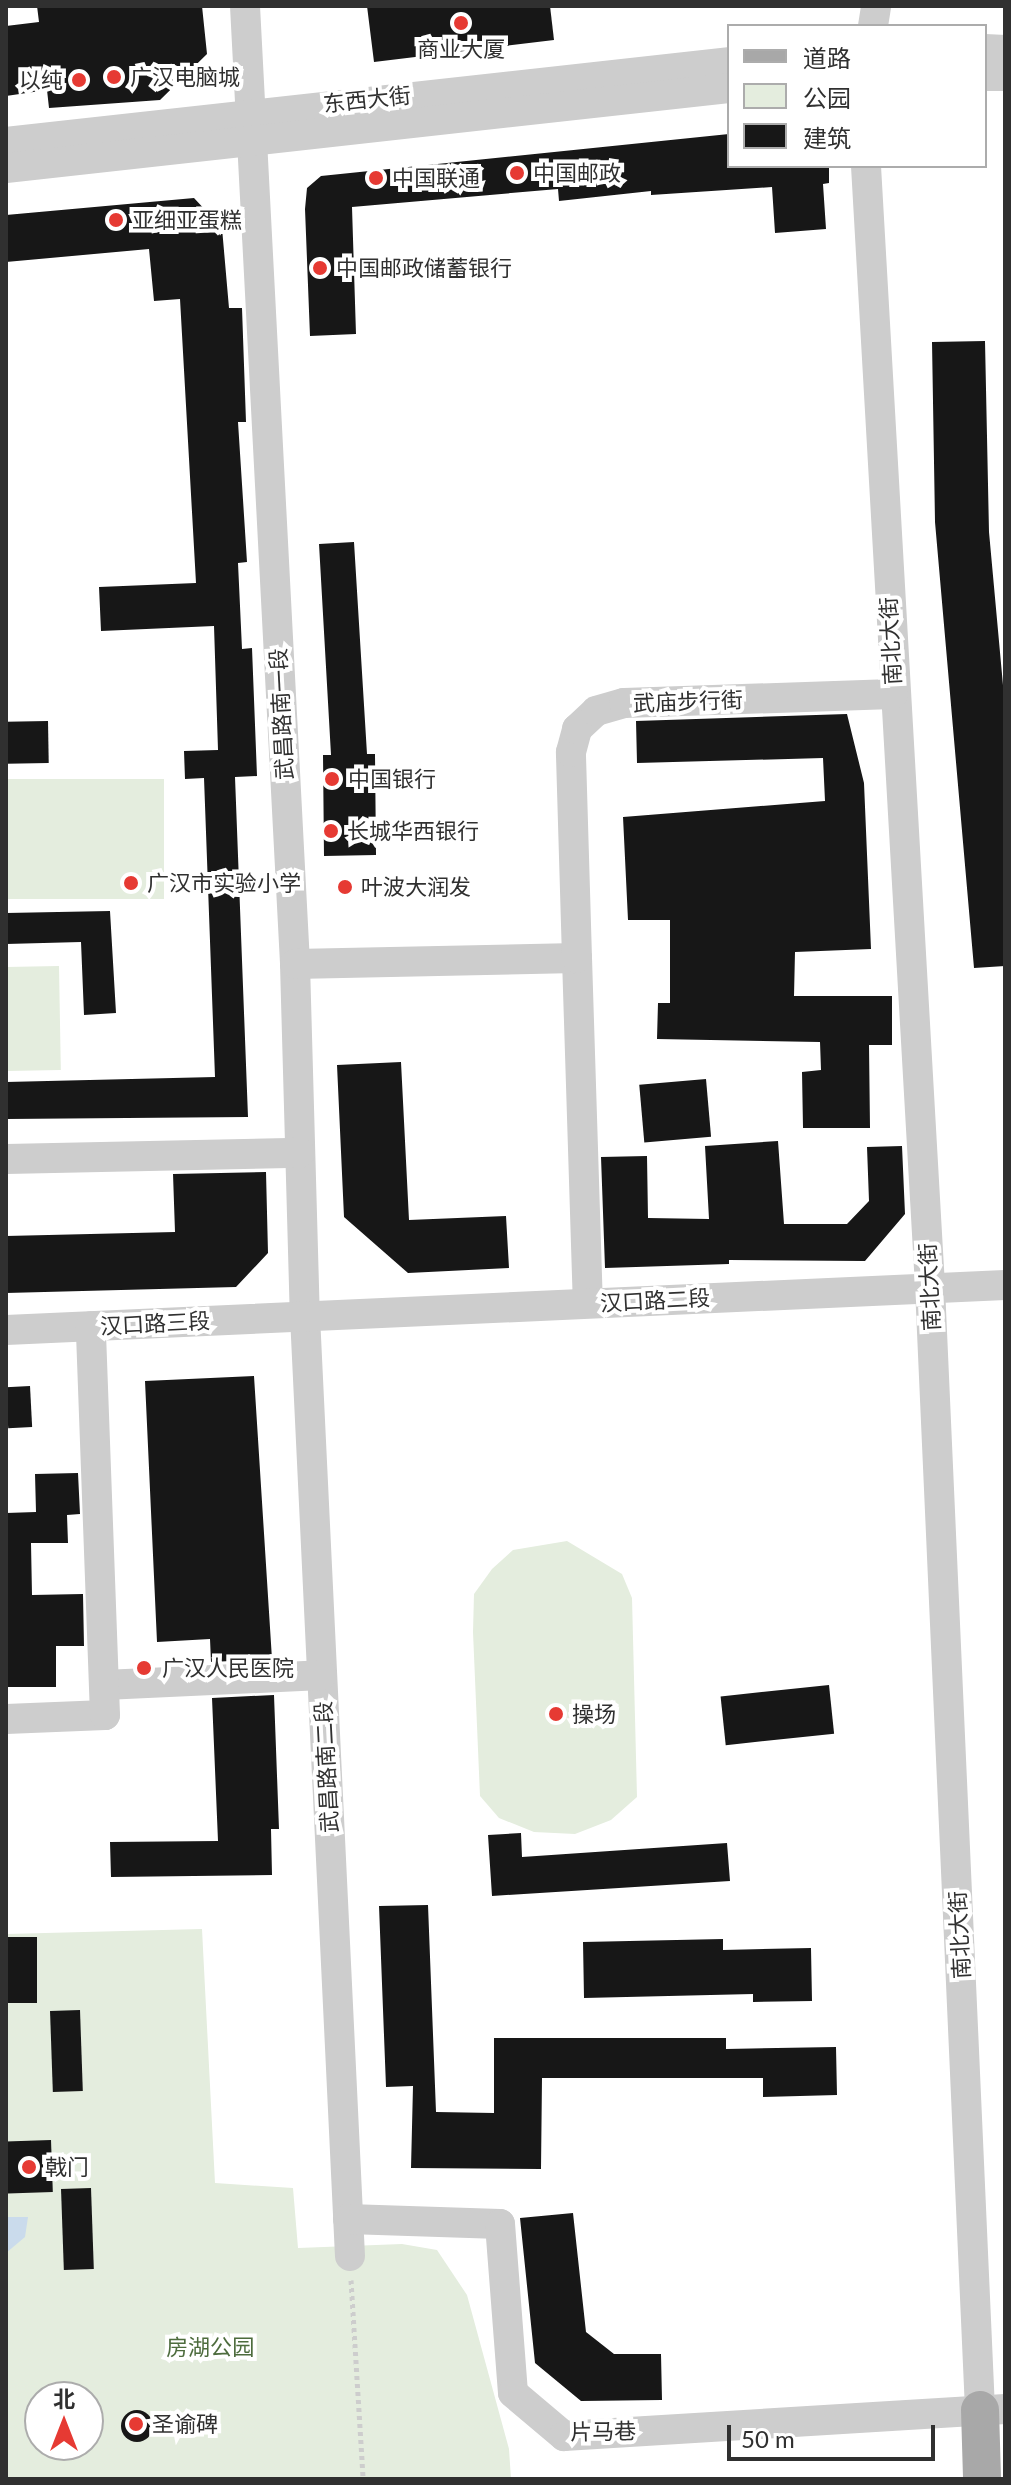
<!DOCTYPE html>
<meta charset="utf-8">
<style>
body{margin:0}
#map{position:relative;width:1011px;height:2485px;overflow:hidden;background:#fff;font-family:Lato,"Noto Sans SC",sans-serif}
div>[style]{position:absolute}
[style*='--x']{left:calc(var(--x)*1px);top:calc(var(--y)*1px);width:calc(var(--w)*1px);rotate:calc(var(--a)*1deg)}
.green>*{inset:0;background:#e4edde;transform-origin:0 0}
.water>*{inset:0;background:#cadbec}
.building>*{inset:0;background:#171717;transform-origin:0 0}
.round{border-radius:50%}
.path>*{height:5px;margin-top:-2.5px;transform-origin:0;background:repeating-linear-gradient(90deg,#cdcdcd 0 4px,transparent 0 8px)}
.minor>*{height:30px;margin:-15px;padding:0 15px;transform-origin:15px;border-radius:15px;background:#cdcdcd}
.major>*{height:38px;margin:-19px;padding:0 19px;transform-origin:19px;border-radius:19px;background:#a8a8a8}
.dots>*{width:22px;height:22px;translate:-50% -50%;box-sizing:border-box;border:4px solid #fff;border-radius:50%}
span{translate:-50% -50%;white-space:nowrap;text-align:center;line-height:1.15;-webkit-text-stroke:8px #fff;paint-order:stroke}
.poi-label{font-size:22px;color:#303030}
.left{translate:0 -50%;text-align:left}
.right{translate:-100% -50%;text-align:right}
.street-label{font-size:22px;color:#303030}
.park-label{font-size:22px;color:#4d6c3d}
.frame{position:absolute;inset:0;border:8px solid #303030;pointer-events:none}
.legend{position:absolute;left:727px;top:24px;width:260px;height:144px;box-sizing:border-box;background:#fff;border:2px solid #acacac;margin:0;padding:10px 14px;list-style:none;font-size:24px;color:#303030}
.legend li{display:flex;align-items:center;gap:16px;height:40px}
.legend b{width:40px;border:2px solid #acacac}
.north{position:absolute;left:24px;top:2381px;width:80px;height:80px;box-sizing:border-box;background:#fff;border:2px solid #acacac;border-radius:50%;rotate:0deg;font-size:22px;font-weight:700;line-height:32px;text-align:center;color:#303030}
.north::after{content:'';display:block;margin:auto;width:28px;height:36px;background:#e63a33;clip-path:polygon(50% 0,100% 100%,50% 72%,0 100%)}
.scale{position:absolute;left:727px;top:2425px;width:208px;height:36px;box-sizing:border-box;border:4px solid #303030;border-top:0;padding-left:10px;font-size:24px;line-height:28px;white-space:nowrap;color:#303030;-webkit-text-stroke:6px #fff;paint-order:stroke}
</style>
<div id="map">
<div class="green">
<i style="left:164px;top:779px;width:120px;height:158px;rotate:90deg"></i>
<i style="left:59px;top:966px;width:104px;height:53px;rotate:89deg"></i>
<i style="clip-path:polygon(567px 1541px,622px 1574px,632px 1598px,637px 1797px,611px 1820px,575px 1834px,534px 1832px,499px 1818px,480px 1796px,473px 1632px,474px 1594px,492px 1569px,513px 1550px)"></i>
<i style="clip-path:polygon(evenodd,202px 1929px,215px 2183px,293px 2188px,298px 2248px,402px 2244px,437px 2250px,467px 2295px,509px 2449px,511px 2479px,6px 2479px,6px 1934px,202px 1929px,40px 2397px,88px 2397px,88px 2445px,40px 2445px,40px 2397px)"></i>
</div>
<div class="water">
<i style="clip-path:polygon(6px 2217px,28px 2217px,25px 2237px,6px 2253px)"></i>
</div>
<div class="building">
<i style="clip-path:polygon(37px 6px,202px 6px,207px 54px,160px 100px,49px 108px,47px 90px,6px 96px,6px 26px,39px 22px)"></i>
<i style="clip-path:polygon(367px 6px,550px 6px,554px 40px,374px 62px)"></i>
<i style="clip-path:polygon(729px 134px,729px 166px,829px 166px,829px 183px,823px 184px,826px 229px,775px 233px,772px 187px,651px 195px,651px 191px,559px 201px,558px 189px,352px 207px,356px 334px,310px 336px,305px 209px,307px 188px,321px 176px)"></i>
<i style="clip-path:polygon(194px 198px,222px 228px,229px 308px,242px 308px,246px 422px,238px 422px,247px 562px,238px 563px,242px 649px,252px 648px,257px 776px,235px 777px,248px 1117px,6px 1119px,6px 1082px,215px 1077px,204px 778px,185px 779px,184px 751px,218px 750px,214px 626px,101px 631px,99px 587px,196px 583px,180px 299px,154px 301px,149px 249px,6px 262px,6px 215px)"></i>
<i style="clip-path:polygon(985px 341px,989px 532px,1005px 707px,1005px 966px,974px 968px,935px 522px,932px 342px)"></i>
<i style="clip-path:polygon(354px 542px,367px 754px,375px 754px,376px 855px,324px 856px,323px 755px,331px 755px,319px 544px)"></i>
<i style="clip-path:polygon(847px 714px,864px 783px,871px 949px,795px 952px,794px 996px,892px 996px,892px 1045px,869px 1045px,870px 1128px,803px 1128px,802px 1072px,821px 1070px,820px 1042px,657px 1039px,658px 1003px,670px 1003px,670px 920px,628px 920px,623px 817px,825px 801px,823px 758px,637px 763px,636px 721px)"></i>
<i style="left:48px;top:721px;width:42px;height:42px;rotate:89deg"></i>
<i style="clip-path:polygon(110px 911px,116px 1013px,84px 1015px,81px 942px,6px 944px,6px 913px)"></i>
<i style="clip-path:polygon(401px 1062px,409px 1220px,506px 1216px,509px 1268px,408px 1273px,344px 1217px,337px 1065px)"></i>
<i style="left:706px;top:1079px;width:58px;height:67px;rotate:85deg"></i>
<i style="clip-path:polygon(778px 1141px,784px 1224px,847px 1224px,869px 1201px,867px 1147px,902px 1146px,905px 1214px,865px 1261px,729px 1260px,729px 1264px,605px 1268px,601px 1157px,647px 1156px,648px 1218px,709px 1219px,705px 1146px)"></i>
<i style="clip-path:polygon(266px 1172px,268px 1253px,236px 1287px,6px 1293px,6px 1236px,175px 1232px,173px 1174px)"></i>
<i style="clip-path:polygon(254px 1376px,272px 1659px,211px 1662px,210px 1639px,157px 1642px,145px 1381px)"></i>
<i style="left:30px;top:1386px;width:41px;height:24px;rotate:87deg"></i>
<i style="clip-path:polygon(78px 1473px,80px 1514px,67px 1515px,68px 1543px,31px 1543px,32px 1595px,83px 1594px,84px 1646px,56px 1646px,56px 1687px,6px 1687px,6px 1513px,36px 1512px,35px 1474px)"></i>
<i style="left:829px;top:1685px;width:49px;height:109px;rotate:84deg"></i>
<i style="clip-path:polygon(274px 1695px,279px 1829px,271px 1829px,272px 1875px,111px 1877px,110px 1842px,218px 1841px,212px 1698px)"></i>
<i style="clip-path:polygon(521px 1833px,522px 1857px,727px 1843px,730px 1881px,492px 1896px,488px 1835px)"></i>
<i style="clip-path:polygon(428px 1905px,436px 2112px,494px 2113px,494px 2038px,726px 2038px,726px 2049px,836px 2047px,837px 2095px,763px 2097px,763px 2078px,542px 2078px,541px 2169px,411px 2168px,413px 2086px,386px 2087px,379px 1906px)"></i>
<i style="left:6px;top:1937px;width:31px;height:66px"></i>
<i style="clip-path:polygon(723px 1939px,723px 1950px,811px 1948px,812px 2001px,753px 2002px,753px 1994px,584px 1998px,583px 1942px)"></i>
<i style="left:80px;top:2010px;width:81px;height:30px;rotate:88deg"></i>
<i style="left:51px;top:2140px;width:52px;height:45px;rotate:88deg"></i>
<i style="left:91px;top:2188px;width:81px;height:30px;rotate:88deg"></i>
<i style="clip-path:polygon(573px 2213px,586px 2332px,614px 2354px,661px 2354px,662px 2400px,581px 2401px,535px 2363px,520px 2218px)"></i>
<i class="round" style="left:121px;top:2410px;width:32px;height:32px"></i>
</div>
<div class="path">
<i style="--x:351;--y:2280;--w:199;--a:86.5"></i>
</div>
<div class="minor">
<i style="--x:245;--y:6;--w:959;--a:87.01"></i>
<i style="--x:295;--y:964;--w:352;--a:88.4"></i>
<i style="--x:305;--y:1316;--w:941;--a:87.26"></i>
<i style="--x:873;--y:26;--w:20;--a:-81"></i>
<i style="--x:985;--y:49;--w:20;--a:3"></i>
<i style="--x:985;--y:76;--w:20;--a:0"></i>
<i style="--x:6;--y:142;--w:727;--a:-6.31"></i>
<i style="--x:866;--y:166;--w:1123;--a:86.73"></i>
<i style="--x:930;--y:1287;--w:1124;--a:87.45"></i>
<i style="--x:6;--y:168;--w:727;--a:-6.31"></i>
<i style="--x:577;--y:958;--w:344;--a:88.2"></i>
<i style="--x:295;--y:964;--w:282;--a:-1.2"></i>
<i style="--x:577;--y:958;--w:206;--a:-91.7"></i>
<i style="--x:571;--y:752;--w:24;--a:-75"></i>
<i style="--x:577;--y:729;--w:26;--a:-43"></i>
<i style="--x:596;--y:711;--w:29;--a:-16"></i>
<i style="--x:624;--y:703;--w:269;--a:-1.9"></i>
<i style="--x:6;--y:1159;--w:294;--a:-1.2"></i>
<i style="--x:6;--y:1330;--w:1000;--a:-2.58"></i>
<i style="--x:104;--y:1685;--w:218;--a:-2.6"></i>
<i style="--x:6;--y:1719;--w:99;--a:-2.3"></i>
<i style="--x:105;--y:1715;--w:389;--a:-92.1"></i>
<i style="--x:348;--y:2219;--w:152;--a:1.9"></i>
<i style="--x:500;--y:2224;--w:169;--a:85.6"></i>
<i style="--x:513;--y:2393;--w:67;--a:40.1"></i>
<i style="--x:564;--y:2436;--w:442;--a:-3.5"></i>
</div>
<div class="major">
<i style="--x:980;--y:2410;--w:69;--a:88.3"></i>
</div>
<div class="dots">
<i style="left:461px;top:23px;background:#e63a33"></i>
<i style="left:114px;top:77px;background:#e63a33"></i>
<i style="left:79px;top:80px;background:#e63a33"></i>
<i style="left:517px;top:173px;background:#e63a33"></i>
<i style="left:376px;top:178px;background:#e63a33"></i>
<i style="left:116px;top:220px;background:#e63a33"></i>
<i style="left:320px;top:268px;background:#e63a33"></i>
<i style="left:332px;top:779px;background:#e63a33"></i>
<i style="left:331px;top:831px;background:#e63a33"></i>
<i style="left:131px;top:883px;background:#e63a33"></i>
<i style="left:345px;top:887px;background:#e63a33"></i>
<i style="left:144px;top:1668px;background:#e63a33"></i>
<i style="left:556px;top:1714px;background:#e63a33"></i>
<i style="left:29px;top:2167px;background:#e63a33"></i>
<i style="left:136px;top:2424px;background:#e63a33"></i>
</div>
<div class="poi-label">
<span style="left:461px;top:49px">商业大厦</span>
<span class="left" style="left:130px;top:77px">广汉电脑城</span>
<span class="right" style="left:63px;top:80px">以纯</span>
<span class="left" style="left:533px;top:173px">中国邮政</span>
<span class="left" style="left:392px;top:178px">中国联通</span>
<span class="left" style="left:132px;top:220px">亚细亚蛋糕</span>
<span class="left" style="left:336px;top:268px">中国邮政储蓄银行</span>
<span class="left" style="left:348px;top:779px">中国银行</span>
<span class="left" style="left:347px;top:831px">长城华西银行</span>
<span class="left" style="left:147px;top:883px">广汉市实验小学</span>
<span class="left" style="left:361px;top:887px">叶波大润发</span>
<span class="left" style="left:162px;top:1668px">广汉人民医院</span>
<span class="left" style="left:572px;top:1714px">操场</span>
<span class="left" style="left:45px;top:2167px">戟门</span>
<span class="left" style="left:152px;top:2424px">圣谕碑</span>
</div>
<div class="street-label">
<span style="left:367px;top:99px;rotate:-6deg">东西大街</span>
<span style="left:890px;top:641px;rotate:-93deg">南北大街</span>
<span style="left:688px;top:701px;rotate:-2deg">武庙步行街</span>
<span style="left:281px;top:714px;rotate:-93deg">武昌路南一段</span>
<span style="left:929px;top:1287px;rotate:-93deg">南北大街</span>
<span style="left:655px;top:1300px;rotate:-3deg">汉口路二段</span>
<span style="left:155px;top:1323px;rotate:-3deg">汉口路三段</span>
<span style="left:326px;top:1767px;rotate:-93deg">武昌路南二段</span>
<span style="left:959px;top:1935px;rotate:-93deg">南北大街</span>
<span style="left:603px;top:2431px;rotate:-1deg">片马巷</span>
</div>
<div class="park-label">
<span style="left:210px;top:2347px">房湖公园</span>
</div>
<div class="frame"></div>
<ul class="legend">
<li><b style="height:10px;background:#a8a8a8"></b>道路</li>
<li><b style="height:22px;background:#e4edde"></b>公园</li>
<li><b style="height:22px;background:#171717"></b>建筑</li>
</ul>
<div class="north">北</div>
<div class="scale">50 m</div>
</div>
